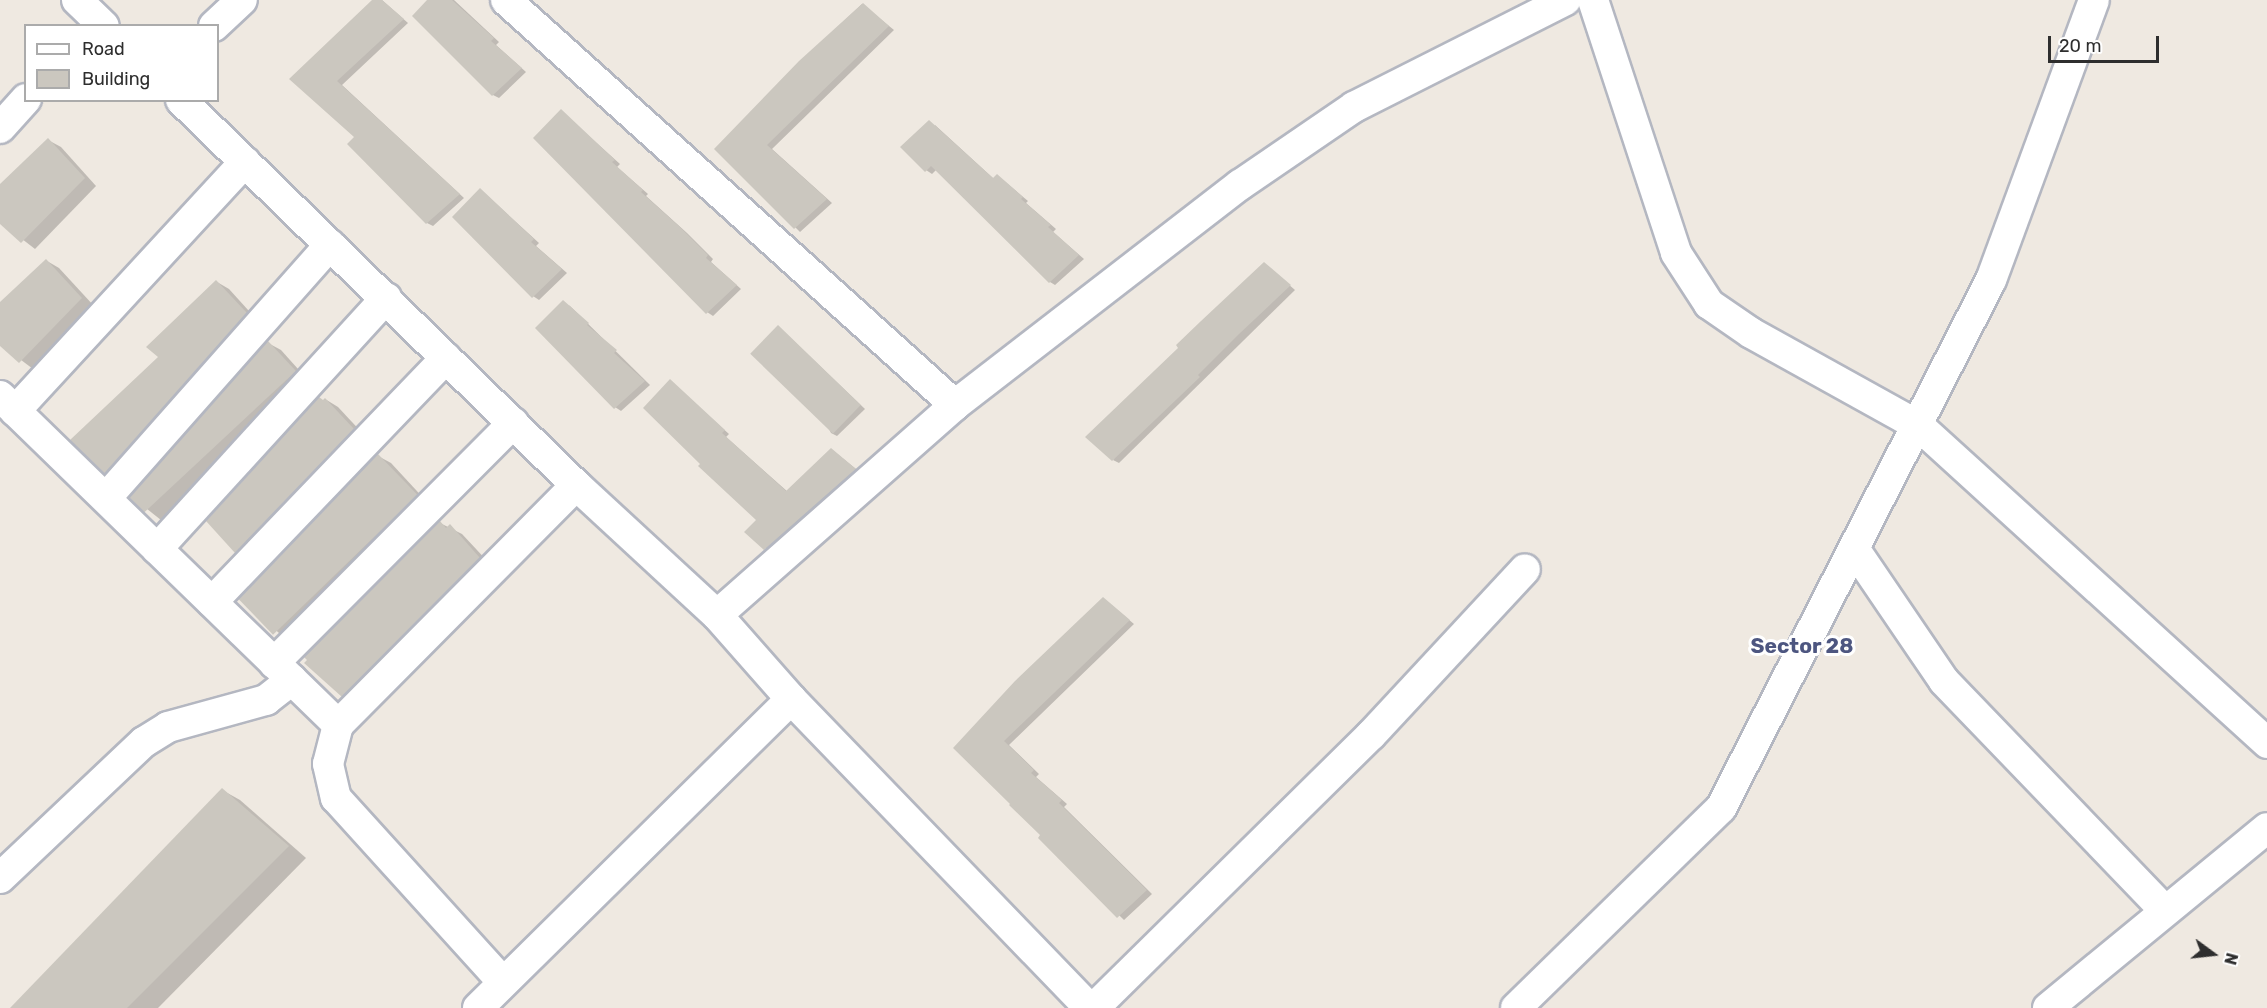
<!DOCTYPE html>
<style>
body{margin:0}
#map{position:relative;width:2267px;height:1008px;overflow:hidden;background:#efe9e1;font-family:Rubik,sans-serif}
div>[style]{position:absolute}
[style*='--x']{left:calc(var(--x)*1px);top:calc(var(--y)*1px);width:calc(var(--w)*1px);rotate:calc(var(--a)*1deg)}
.shadow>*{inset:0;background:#0003}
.building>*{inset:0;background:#cbc7bf;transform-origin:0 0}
.roads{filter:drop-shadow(2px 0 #b4b7c1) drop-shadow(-2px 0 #b4b7c1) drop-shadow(0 2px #b4b7c1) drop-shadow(0 -2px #b4b7c1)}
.street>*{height:30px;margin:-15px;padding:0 15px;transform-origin:15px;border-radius:15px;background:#fff}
span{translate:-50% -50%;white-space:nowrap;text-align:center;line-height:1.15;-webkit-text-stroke:6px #fff;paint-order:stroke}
.neighbourhood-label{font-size:21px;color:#4d5680;font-weight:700}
.legend{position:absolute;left:24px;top:24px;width:195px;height:78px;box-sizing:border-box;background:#fff;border:2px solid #ababab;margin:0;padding:8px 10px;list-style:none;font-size:18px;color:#2e2e2e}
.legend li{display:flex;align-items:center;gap:12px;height:30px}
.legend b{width:30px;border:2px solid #ababab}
.north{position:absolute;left:2183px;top:924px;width:60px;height:60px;-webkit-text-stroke:4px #fff;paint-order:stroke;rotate:105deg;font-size:16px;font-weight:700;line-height:24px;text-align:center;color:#2e2e2e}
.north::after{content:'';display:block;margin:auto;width:21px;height:27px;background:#2e2e2e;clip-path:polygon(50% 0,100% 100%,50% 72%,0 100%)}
.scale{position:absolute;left:2048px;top:36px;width:111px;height:27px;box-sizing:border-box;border:3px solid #2e2e2e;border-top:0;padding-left:8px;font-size:18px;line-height:21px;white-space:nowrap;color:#2e2e2e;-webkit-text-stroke:4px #fff;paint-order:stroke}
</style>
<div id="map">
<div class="shadow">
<i style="clip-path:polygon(374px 0,382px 0,408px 23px,342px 85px,464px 198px,433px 226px,427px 223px,356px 136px,291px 79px)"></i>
<i style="clip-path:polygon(430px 0,454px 0,499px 42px,496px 45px,526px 72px,499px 98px,493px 95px)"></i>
<i style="clip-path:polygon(862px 4px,894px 30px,772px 149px,832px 203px,800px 232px,717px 149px,800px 62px)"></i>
<i style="clip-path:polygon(561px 111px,620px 164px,617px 167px,648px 194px,646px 196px,687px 233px,713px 259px,711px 262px,741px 289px,713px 316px,707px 312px)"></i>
<i style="clip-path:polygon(935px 125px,994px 179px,1003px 180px,1028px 201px,1026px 203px,1056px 229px,1053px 232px,1084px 259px,1055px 285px,1050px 282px,937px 169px,932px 174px,926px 170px)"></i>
<i style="clip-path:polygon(48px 140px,61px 147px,96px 186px,35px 249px,0 222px,0 186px)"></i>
<i style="clip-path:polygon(481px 190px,539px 243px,536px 246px,567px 273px,539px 300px,533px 296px)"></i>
<i style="clip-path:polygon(47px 261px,59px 268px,94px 306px,33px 369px,0 344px,0 304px)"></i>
<i style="clip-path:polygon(1265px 264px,1295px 290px,1119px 463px,1113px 460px,1181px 348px)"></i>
<i style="clip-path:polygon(217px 282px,229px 289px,258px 321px,118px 480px,105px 472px,160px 357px)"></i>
<i style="clip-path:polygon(569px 305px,650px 385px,621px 411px,615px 407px)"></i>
<i style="clip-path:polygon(778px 326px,865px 409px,837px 436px,831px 433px)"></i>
<i style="clip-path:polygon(268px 343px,281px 350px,307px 379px,171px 528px,132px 497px)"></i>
<i style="clip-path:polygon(670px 381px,729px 434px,726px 437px,788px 492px,831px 449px,861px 473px,771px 552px,746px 532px,758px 520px,702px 464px)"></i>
<i style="clip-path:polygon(325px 399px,338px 407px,366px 437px,249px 559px,236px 552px)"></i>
<i style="clip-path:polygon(378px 456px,391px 463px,428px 503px,292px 640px,279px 633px,241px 599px)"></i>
<i style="clip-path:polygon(440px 523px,462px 534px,491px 565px,355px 703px,343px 695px)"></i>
<i style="clip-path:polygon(1109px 603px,1134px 624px,1009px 745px,1039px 774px,1036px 777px,1067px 804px,1064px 807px,1152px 894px,1124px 920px,1040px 838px,1042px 835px,1013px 804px,955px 748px)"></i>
<i style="clip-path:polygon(222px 790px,240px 800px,306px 858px,158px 1008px,18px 1008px)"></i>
</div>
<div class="building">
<i style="clip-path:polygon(372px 0,382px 0,404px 19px,337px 81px,460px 194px,426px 224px,347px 144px,354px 137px,289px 79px)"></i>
<i style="clip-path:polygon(427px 0,452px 0,494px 38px,491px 41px,522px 68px,492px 96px,412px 16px)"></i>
<i style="clip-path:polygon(863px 3px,889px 26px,767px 145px,827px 199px,794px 229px,714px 149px,799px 61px)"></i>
<i style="clip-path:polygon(561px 109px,615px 160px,612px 162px,643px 190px,641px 192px,681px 228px,708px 255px,706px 258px,737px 285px,706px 314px,533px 138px)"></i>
<i style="clip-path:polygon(929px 120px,993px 178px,997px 174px,1023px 197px,1021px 199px,1051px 225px,1048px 227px,1079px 255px,1049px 283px,931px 166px,925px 172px,900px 147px)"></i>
<i style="clip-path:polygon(48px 138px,85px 178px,21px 243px,0 224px,0 184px)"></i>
<i style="clip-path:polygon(480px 188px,534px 239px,531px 242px,562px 269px,532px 298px,452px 217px)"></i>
<i style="clip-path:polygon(46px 259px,82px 298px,19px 363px,0 346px,0 302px)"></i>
<i style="clip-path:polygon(1264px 262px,1291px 285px,1239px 334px,1198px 375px,1200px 377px,1112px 461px,1085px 437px,1178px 348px,1176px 345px,1201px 321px)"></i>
<i style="clip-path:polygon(216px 280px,247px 313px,105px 474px,70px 440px,158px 357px,146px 347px)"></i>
<i style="clip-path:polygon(563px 300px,589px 323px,587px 325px,617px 350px,614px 353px,645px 381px,614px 409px,535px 328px)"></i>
<i style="left:778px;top:325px;width:115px;height:40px;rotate:44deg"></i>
<i style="left:268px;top:341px;width:41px;height:208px;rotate:47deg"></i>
<i style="clip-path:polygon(670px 379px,725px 430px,722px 433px,786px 491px,831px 448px,856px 469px,764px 550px,744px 532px,756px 520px,698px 466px,700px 464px,643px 408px)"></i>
<i style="clip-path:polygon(319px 397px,323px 400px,325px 398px,354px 429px,235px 553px,206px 521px)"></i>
<i style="left:378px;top:454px;width:57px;height:201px;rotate:46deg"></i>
<i style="clip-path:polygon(440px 521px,446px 528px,450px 524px,480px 558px,342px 697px,304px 663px,307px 660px,304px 657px)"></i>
<i style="clip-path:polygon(1103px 597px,1130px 620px,1004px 741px,1034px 770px,1031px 773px,1062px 800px,1059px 803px,1147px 890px,1117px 918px,1038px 838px,1040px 835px,1009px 805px,1010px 804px,953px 748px,1015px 681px)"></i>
<i style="clip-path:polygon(222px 788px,289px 846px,127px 1008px,10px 1008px)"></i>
</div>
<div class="roads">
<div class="street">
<i style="--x:77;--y:0;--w:37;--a:44"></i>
<i style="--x:506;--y:0;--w:605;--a:42.05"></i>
<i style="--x:1593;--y:0;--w:266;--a:71.8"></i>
<i style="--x:1676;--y:253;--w:61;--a:57.1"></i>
<i style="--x:1709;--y:304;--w:51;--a:34.6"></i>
<i style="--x:1751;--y:333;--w:192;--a:29"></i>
<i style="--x:1919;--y:426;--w:471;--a:42.3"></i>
<i style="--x:214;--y:26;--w:38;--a:-43"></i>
<i style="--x:181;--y:100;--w:552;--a:44.27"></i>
<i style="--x:576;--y:485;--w:192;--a:42.7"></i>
<i style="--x:717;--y:615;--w:112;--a:48.6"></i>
<i style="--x:791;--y:699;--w:429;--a:46"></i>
<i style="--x:0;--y:128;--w:39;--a:-48"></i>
<i style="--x:0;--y:396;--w:472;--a:44.2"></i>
<i style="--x:338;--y:725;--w:338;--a:-45.2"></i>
<i style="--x:15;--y:411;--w:339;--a:-47.3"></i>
<i style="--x:106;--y:498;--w:338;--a:-48.5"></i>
<i style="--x:157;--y:549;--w:340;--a:-47.6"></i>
<i style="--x:1855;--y:550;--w:158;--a:55.8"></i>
<i style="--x:1944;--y:681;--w:319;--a:46.1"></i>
<i style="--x:212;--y:602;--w:338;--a:-46.2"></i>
<i style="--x:717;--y:615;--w:317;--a:-41.4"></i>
<i style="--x:955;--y:405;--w:360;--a:-37.7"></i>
<i style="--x:1240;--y:185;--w:138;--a:-34.4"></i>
<i style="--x:1354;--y:107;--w:237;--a:-26.8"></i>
<i style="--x:274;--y:663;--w:339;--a:-45.1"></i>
<i style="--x:338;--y:725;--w:40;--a:104.4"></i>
<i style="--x:328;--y:764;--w:35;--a:77"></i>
<i style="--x:336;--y:798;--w:248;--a:47.8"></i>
<i style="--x:0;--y:878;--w:198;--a:-43.4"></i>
<i style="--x:144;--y:742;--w:28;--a:-32"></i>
<i style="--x:168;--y:727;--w:102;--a:-15.4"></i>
<i style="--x:266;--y:700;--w:33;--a:-38"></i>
<i style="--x:478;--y:1008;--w:440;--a:-44.6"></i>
<i style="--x:1094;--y:1008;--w:389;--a:-44.6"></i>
<i style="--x:1371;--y:735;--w:226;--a:-47.1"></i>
<i style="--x:1516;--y:1008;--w:286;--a:-44.3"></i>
<i style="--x:1721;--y:808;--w:593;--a:-62.92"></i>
<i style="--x:1991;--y:280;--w:298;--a:-69.8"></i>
<i style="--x:2048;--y:1008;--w:283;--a:-39.4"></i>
</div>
</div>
<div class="neighbourhood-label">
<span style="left:1802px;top:646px">Sector 28</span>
</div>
<ul class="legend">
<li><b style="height:8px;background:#fff"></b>Road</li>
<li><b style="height:16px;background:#cbc7bf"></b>Building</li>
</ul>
<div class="north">N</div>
<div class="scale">20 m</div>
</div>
